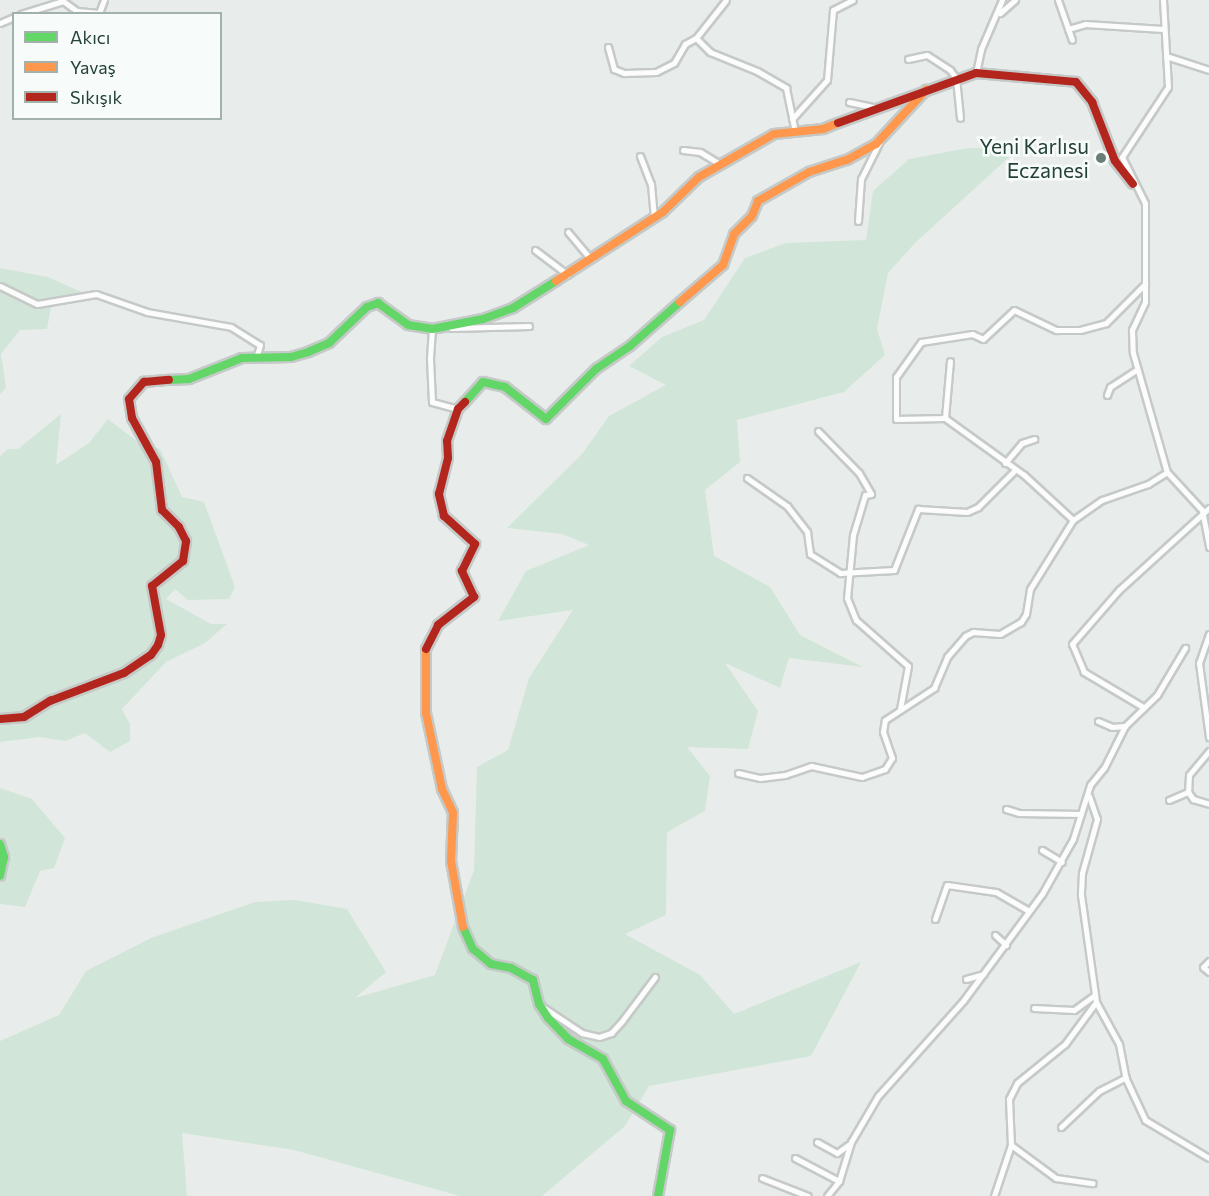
<!DOCTYPE html>
<meta charset="utf-8">
<style>
body{margin:0}
#map{position:relative;width:1209px;height:1196px;overflow:hidden;background:#e8edeb;font-family:Commissioner,sans-serif}
div>[style]{position:absolute}
[style*='--x']{left:calc(var(--x)*1px);top:calc(var(--y)*1px);width:calc(var(--w)*1px);rotate:calc(var(--a)*1deg)}
.green>*{inset:0;background:#d1e6d8}
.roads{filter:drop-shadow(2px 0 #c5cac8) drop-shadow(-2px 0 #c5cac8) drop-shadow(0 2px #c5cac8) drop-shadow(0 -2px #c5cac8)}
.street>*{height:5px;margin:-2.5px;padding:0 2.5px;transform-origin:2.5px;border-radius:2.5px;background:#fcfcfc}
.fast>*{height:8px;margin:-4px;padding:0 4px;transform-origin:4px;border-radius:4px;background:#63d668}
.slow>*{height:8px;margin:-4px;padding:0 4px;transform-origin:4px;border-radius:4px;background:#ff974d}
.jam>*{height:8px;margin:-4px;padding:0 4px;transform-origin:4px;border-radius:4px;background:#b3261e}
.dots>*{width:16px;height:16px;translate:-50% -50%;box-sizing:border-box;border:3px solid #f7fbf9;border-radius:50%}
span{translate:-50% -50%;white-space:nowrap;text-align:center;line-height:1.15;-webkit-text-stroke:5px #f7fbf9;paint-order:stroke}
.poi-label{font-size:21px;color:#24423a}
.right{translate:-100% -50%;text-align:right}
.legend{position:absolute;left:12px;top:12px;width:210px;height:108px;box-sizing:border-box;background:#f7fbf9;border:2px solid #a3b1ad;margin:0;padding:8px 10px;list-style:none;font-size:18px;color:#24423a}
.legend li{display:flex;align-items:center;gap:12px;height:30px}
.legend b{width:30px;border:2px solid #a3b1ad}
</style>
<div id="map">
<div class="green">
<i style="clip-path:polygon(968px 148px,1018px 149px,916px 242px,888px 273px,877px 329px,885px 355px,844px 392px,737px 420px,740px 462px,705px 490px,714px 556px,770px 587px,800px 635px,863px 667px,789px 658px,780px 688px,725px 663px,758px 711px,748px 749px,687px 747px,710px 776px,705px 811px,667px 832px,666px 915px,625px 934px,700px 975px,734px 1014px,861px 962px,811px 1056px,649px 1086px,625px 1126px,542px 1196px,460px 1196px,294px 1150px,182px 1133px,187px 1196px,0 1196px,0 1041px,59px 1015px,86px 971px,151px 938px,255px 902px,296px 900px,347px 909px,386px 972px,355px 998px,435px 975px,474px 870px,477px 767px,508px 750px,529px 678px,573px 610px,498px 621px,526px 571px,589px 545px,562px 534px,507px 528px,582px 454px,609px 416px,666px 385px,629px 366px,662px 337px,704px 320px,745px 258px,786px 243px,866px 240px,873px 191px,909px 159px)"></i>
<i style="clip-path:polygon(0 268px,48px 277px,88px 295px,51px 307px,47px 329px,20px 330px,1px 354px,6px 388px,0 394px)"></i>
<i style="clip-path:polygon(61px 414px,56px 465px,89px 443px,108px 419px,139px 443px,160px 449px,182px 497px,204px 502px,235px 587px,229px 599px,188px 600px,175px 589px,166px 599px,211px 624px,227px 624px,205px 643px,166px 662px,122px 709px,130px 724px,130px 741px,110px 752px,85px 733px,65px 741px,40px 737px,0 742px,0 456px,8px 449px,18px 449px)"></i>
<i style="clip-path:polygon(0 788px,32px 799px,65px 838px,54px 868px,40px 871px,25px 907px,0 904px)"></i>
</div>
<div class="roads">
<div class="street">
<i style="--x:1058;--y:0;--w:42;--a:70.7"></i>
<i style="--x:1163;--y:0;--w:87;--a:86.7"></i>
<i style="--x:1168;--y:87;--w:84;--a:123.3"></i>
<i style="--x:1122;--y:157;--w:51;--a:63.4"></i>
<i style="--x:1145;--y:203;--w:99;--a:90"></i>
<i style="--x:1145;--y:302;--w:31;--a:115"></i>
<i style="--x:1132;--y:330;--w:23;--a:88"></i>
<i style="--x:1133;--y:353;--w:124;--a:74.1"></i>
<i style="--x:1167;--y:472;--w:52;--a:47.4"></i>
<i style="--x:1202;--y:510;--w:38;--a:79"></i>
<i style="--x:1000;--y:13;--w:20;--a:-41"></i>
<i style="--x:21;--y:14;--w:44;--a:-17.2"></i>
<i style="--x:63;--y:1;--w:17;--a:36"></i>
<i style="--x:77;--y:11;--w:22;--a:5"></i>
<i style="--x:99;--y:13;--w:14;--a:-69"></i>
<i style="--x:0;--y:23;--w:15;--a:-23"></i>
<i style="--x:1068;--y:29;--w:18;--a:-16"></i>
<i style="--x:1085;--y:24;--w:78;--a:3.7"></i>
<i style="--x:696;--y:38;--w:20;--a:45"></i>
<i style="--x:710;--y:52;--w:51;--a:22"></i>
<i style="--x:757;--y:71;--w:34;--a:30"></i>
<i style="--x:786;--y:88;--w:45;--a:78.4"></i>
<i style="--x:608;--y:47;--w:23;--a:75"></i>
<i style="--x:614;--y:69;--w:11;--a:22"></i>
<i style="--x:624;--y:73;--w:32;--a:-2"></i>
<i style="--x:656;--y:72;--w:20;--a:-27"></i>
<i style="--x:674;--y:63;--w:22;--a:-60"></i>
<i style="--x:685;--y:44;--w:13;--a:-29"></i>
<i style="--x:696;--y:38;--w:48;--a:-51.7"></i>
<i style="--x:1166;--y:56;--w:45;--a:18"></i>
<i style="--x:908;--y:59;--w:19;--a:-12"></i>
<i style="--x:927;--y:55;--w:27;--a:33"></i>
<i style="--x:950;--y:70;--w:10;--a:53"></i>
<i style="--x:956;--y:78;--w:40;--a:84.3"></i>
<i style="--x:976;--y:73;--w:25;--a:-78"></i>
<i style="--x:981;--y:49;--w:53;--a:-66.8"></i>
<i style="--x:849;--y:102;--w:29;--a:12"></i>
<i style="--x:792;--y:119;--w:52;--a:-48.1"></i>
<i style="--x:827;--y:80;--w:70;--a:-85.1"></i>
<i style="--x:833;--y:10;--w:22;--a:-27"></i>
<i style="--x:683;--y:150;--w:17;--a:7"></i>
<i style="--x:700;--y:152;--w:23;--a:31"></i>
<i style="--x:640;--y:156;--w:30;--a:69"></i>
<i style="--x:651;--y:184;--w:33;--a:85"></i>
<i style="--x:858;--y:221;--w:42;--a:-85.9"></i>
<i style="--x:861;--y:179;--w:40;--a:-63.4"></i>
<i style="--x:568;--y:232;--w:35;--a:50"></i>
<i style="--x:535;--y:250;--w:41;--a:37.1"></i>
<i style="--x:0;--y:286;--w:41;--a:25.9"></i>
<i style="--x:37;--y:304;--w:60;--a:-9.6"></i>
<i style="--x:96;--y:294;--w:54;--a:19.4"></i>
<i style="--x:147;--y:312;--w:85;--a:10.1"></i>
<i style="--x:231;--y:327;--w:34;--a:32"></i>
<i style="--x:260;--y:345;--w:14;--a:107"></i>
<i style="--x:451;--y:328;--w:78;--a:-1.5"></i>
<i style="--x:435;--y:329;--w:3;--a:180"></i>
<i style="--x:432;--y:329;--w:30;--a:94"></i>
<i style="--x:430;--y:359;--w:43;--a:87.3"></i>
<i style="--x:432;--y:402;--w:27;--a:15"></i>
<i style="--x:1107;--y:395;--w:9;--a:-69"></i>
<i style="--x:1110;--y:387;--w:30;--a:-33"></i>
<i style="--x:945;--y:418;--w:57;--a:-85"></i>
<i style="--x:818;--y:431;--w:59;--a:45.7"></i>
<i style="--x:859;--y:473;--w:24;--a:60"></i>
<i style="--x:871;--y:494;--w:6;--a:171"></i>
<i style="--x:865;--y:495;--w:42;--a:106.7"></i>
<i style="--x:853;--y:535;--w:63;--a:95.4"></i>
<i style="--x:847;--y:598;--w:24;--a:68"></i>
<i style="--x:856;--y:620;--w:69;--a:41.5"></i>
<i style="--x:908;--y:666;--w:44;--a:100.5"></i>
<i style="--x:1005;--y:463;--w:26;--a:-50"></i>
<i style="--x:1022;--y:443;--w:13;--a:-18"></i>
<i style="--x:747;--y:478;--w:49;--a:35"></i>
<i style="--x:787;--y:506;--w:33;--a:52"></i>
<i style="--x:807;--y:532;--w:22;--a:82"></i>
<i style="--x:810;--y:554;--w:36;--a:32"></i>
<i style="--x:840;--y:573;--w:54;--a:-3.2"></i>
<i style="--x:894;--y:570;--w:66;--a:-68.5"></i>
<i style="--x:918;--y:509;--w:49;--a:3.5"></i>
<i style="--x:967;--y:512;--w:12;--a:-24"></i>
<i style="--x:978;--y:507;--w:52;--a:-45"></i>
<i style="--x:1073;--y:520;--w:67;--a:-137.4"></i>
<i style="--x:1024;--y:475;--w:97;--a:-144.2"></i>
<i style="--x:945;--y:418;--w:49;--a:178.8"></i>
<i style="--x:896;--y:419;--w:42;--a:-90"></i>
<i style="--x:896;--y:377;--w:43;--a:-54.5"></i>
<i style="--x:921;--y:342;--w:52;--a:-8.9"></i>
<i style="--x:972;--y:334;--w:12;--a:24"></i>
<i style="--x:983;--y:339;--w:42;--a:-43.1"></i>
<i style="--x:1014;--y:310;--w:47;--a:25.5"></i>
<i style="--x:1056;--y:330;--w:24;--a:0"></i>
<i style="--x:1080;--y:330;--w:27;--a:-15"></i>
<i style="--x:1106;--y:323;--w:55;--a:-45"></i>
<i style="--x:1209;--y:634;--w:31;--a:109"></i>
<i style="--x:1199;--y:663;--w:75;--a:82.3"></i>
<i style="--x:1143;--y:707;--w:69;--a:-149.3"></i>
<i style="--x:1084;--y:672;--w:30;--a:-113"></i>
<i style="--x:1072;--y:644;--w:72;--a:-49"></i>
<i style="--x:1119;--y:590;--w:122;--a:-42.3"></i>
<i style="--x:1098;--y:721;--w:15;--a:23"></i>
<i style="--x:1112;--y:727;--w:13;--a:-4"></i>
<i style="--x:1209;--y:751;--w:31;--a:130"></i>
<i style="--x:1189;--y:775;--w:17;--a:93"></i>
<i style="--x:1188;--y:792;--w:9;--a:54"></i>
<i style="--x:1193;--y:799;--w:17;--a:17"></i>
<i style="--x:738;--y:773;--w:23;--a:13"></i>
<i style="--x:760;--y:778;--w:25;--a:-7"></i>
<i style="--x:785;--y:775;--w:28;--a:-19"></i>
<i style="--x:811;--y:766;--w:52;--a:12.2"></i>
<i style="--x:862;--y:777;--w:24;--a:-19"></i>
<i style="--x:885;--y:769;--w:13;--a:-58"></i>
<i style="--x:892;--y:758;--w:28;--a:-109"></i>
<i style="--x:883;--y:732;--w:12;--a:-81"></i>
<i style="--x:885;--y:720;--w:59;--a:-33.1"></i>
<i style="--x:934;--y:688;--w:34;--a:-67"></i>
<i style="--x:947;--y:657;--w:28;--a:-49"></i>
<i style="--x:965;--y:636;--w:9;--a:-27"></i>
<i style="--x:973;--y:632;--w:27;--a:4"></i>
<i style="--x:1000;--y:634;--w:24;--a:-30"></i>
<i style="--x:1021;--y:622;--w:9;--a:-58"></i>
<i style="--x:1026;--y:614;--w:25;--a:-81"></i>
<i style="--x:1030;--y:589;--w:81;--a:-58.1"></i>
<i style="--x:1073;--y:520;--w:35;--a:-35"></i>
<i style="--x:1102;--y:500;--w:49;--a:-19.2"></i>
<i style="--x:1148;--y:484;--w:22;--a:-32"></i>
<i style="--x:1089;--y:796;--w:24;--a:71"></i>
<i style="--x:1097;--y:819;--w:56;--a:105.5"></i>
<i style="--x:1082;--y:873;--w:22;--a:93"></i>
<i style="--x:1081;--y:895;--w:108;--a:82"></i>
<i style="--x:1096;--y:1002;--w:48;--a:61.3"></i>
<i style="--x:1119;--y:1044;--w:36;--a:79"></i>
<i style="--x:1126;--y:1079;--w:45;--a:65.1"></i>
<i style="--x:1145;--y:1120;--w:74;--a:30.7"></i>
<i style="--x:1169;--y:800;--w:21;--a:-23"></i>
<i style="--x:1006;--y:809;--w:14;--a:17"></i>
<i style="--x:1019;--y:813;--w:62;--a:0.9"></i>
<i style="--x:1042;--y:850;--w:23;--a:31"></i>
<i style="--x:935;--y:919;--w:36;--a:-71"></i>
<i style="--x:947;--y:885;--w:49;--a:8.1"></i>
<i style="--x:996;--y:892;--w:38;--a:30"></i>
<i style="--x:995;--y:935;--w:15;--a:42"></i>
<i style="--x:1209;--y:961;--w:8;--a:135"></i>
<i style="--x:1203;--y:967;--w:8;--a:40"></i>
<i style="--x:966;--y:979;--w:18;--a:-16"></i>
<i style="--x:543;--y:1007;--w:47;--a:33.7"></i>
<i style="--x:582;--y:1033;--w:17;--a:13"></i>
<i style="--x:599;--y:1037;--w:13;--a:-18"></i>
<i style="--x:611;--y:1033;--w:16;--a:-47"></i>
<i style="--x:622;--y:1021;--w:55;--a:-53.1"></i>
<i style="--x:1034;--y:1008;--w:40;--a:2.9"></i>
<i style="--x:1074;--y:1010;--w:26;--a:-36"></i>
<i style="--x:1061;--y:1127;--w:52;--a:-43.5"></i>
<i style="--x:1099;--y:1091;--w:30;--a:-27"></i>
<i style="--x:817;--y:1142;--w:23;--a:29"></i>
<i style="--x:837;--y:1153;--w:14;--a:-36"></i>
<i style="--x:1011;--y:1145;--w:56;--a:36.3"></i>
<i style="--x:1056;--y:1178;--w:37;--a:8"></i>
<i style="--x:795;--y:1158;--w:50;--a:27.6"></i>
<i style="--x:762;--y:1178;--w:49;--a:21.4"></i>
<i style="--x:827;--y:1196;--w:19;--a:-51"></i>
<i style="--x:839;--y:1181;--w:41;--a:-72.9"></i>
<i style="--x:851;--y:1142;--w:53;--a:-59.6"></i>
<i style="--x:878;--y:1096;--w:127;--a:-48.2"></i>
<i style="--x:963;--y:1001;--w:133;--a:-53.6"></i>
<i style="--x:1042;--y:894;--w:63;--a:-60.6"></i>
<i style="--x:1073;--y:839;--w:57;--a:-72.5"></i>
<i style="--x:1090;--y:785;--w:22;--a:-51"></i>
<i style="--x:1104;--y:768;--w:47;--a:-63.4"></i>
<i style="--x:1125;--y:726;--w:45;--a:-44.1"></i>
<i style="--x:1157;--y:695;--w:55;--a:-59.2"></i>
<i style="--x:994;--y:1196;--w:54;--a:-71.6"></i>
<i style="--x:1011;--y:1145;--w:46;--a:-92.5"></i>
<i style="--x:1009;--y:1099;--w:18;--a:-63"></i>
<i style="--x:1017;--y:1083;--w:62;--a:-39.1"></i>
<i style="--x:1065;--y:1044;--w:52;--a:-53.6"></i>
</div>
<div class="fast">
<i style="--x:169;--y:380;--w:20;--a:-3"></i>
<i style="--x:189;--y:379;--w:57;--a:-21.6"></i>
<i style="--x:242;--y:358;--w:49;--a:-1.2"></i>
<i style="--x:291;--y:357;--w:18;--a:-16"></i>
<i style="--x:308;--y:352;--w:23;--a:-23"></i>
<i style="--x:329;--y:343;--w:52;--a:-43.5"></i>
<i style="--x:367;--y:307;--w:12;--a:-20"></i>
<i style="--x:378;--y:303;--w:37;--a:36"></i>
<i style="--x:408;--y:325;--w:24;--a:9"></i>
<i style="--x:432;--y:329;--w:52;--a:-11.1"></i>
<i style="--x:483;--y:319;--w:32;--a:-20"></i>
<i style="--x:513;--y:308;--w:51;--a:-32.1"></i>
<i style="--x:465;--y:402;--w:27;--a:-48"></i>
<i style="--x:483;--y:382;--w:23;--a:13"></i>
<i style="--x:505;--y:387;--w:52;--a:38"></i>
<i style="--x:546;--y:419;--w:71;--a:-45"></i>
<i style="--x:596;--y:369;--w:41;--a:-34.1"></i>
<i style="--x:630;--y:346;--w:67;--a:-41.3"></i>
<i style="--x:0;--y:844;--w:14;--a:73"></i>
<i style="--x:4;--y:857;--w:19;--a:102"></i>
<i style="--x:463;--y:927;--w:24;--a:66"></i>
<i style="--x:473;--y:949;--w:23;--a:40"></i>
<i style="--x:491;--y:964;--w:20;--a:11"></i>
<i style="--x:511;--y:968;--w:25;--a:29"></i>
<i style="--x:533;--y:980;--w:25;--a:76"></i>
<i style="--x:539;--y:1004;--w:17;--a:57"></i>
<i style="--x:548;--y:1018;--w:29;--a:46"></i>
<i style="--x:568;--y:1039;--w:40;--a:29.7"></i>
<i style="--x:603;--y:1059;--w:48;--a:61.3"></i>
<i style="--x:626;--y:1101;--w:53;--a:33.4"></i>
<i style="--x:670;--y:1130;--w:67;--a:100.3"></i>
</div>
<div class="slow">
<i style="--x:556;--y:281;--w:127;--a:-32.8"></i>
<i style="--x:663;--y:212;--w:50;--a:-44.2"></i>
<i style="--x:699;--y:177;--w:86;--a:-29.8"></i>
<i style="--x:774;--y:134;--w:49;--a:-5.8"></i>
<i style="--x:823;--y:129;--w:16;--a:-22"></i>
<i style="--x:680;--y:302;--w:57;--a:-40.7"></i>
<i style="--x:723;--y:265;--w:33;--a:-70"></i>
<i style="--x:734;--y:234;--w:25;--a:-45"></i>
<i style="--x:752;--y:216;--w:16;--a:-68"></i>
<i style="--x:758;--y:201;--w:59;--a:-29.6"></i>
<i style="--x:809;--y:172;--w:40;--a:-18"></i>
<i style="--x:847;--y:160;--w:33;--a:-29"></i>
<i style="--x:876;--y:144;--w:74;--a:-47.2"></i>
<i style="--x:426;--y:649;--w:64;--a:90"></i>
<i style="--x:426;--y:713;--w:78;--a:78.1"></i>
<i style="--x:442;--y:789;--w:26;--a:65"></i>
<i style="--x:453;--y:813;--w:48;--a:92.4"></i>
<i style="--x:451;--y:861;--w:67;--a:79.7"></i>
</div>
<div class="jam">
<i style="--x:838;--y:123;--w:147;--a:-19.9"></i>
<i style="--x:976;--y:73;--w:100;--a:5.1"></i>
<i style="--x:1076;--y:82;--w:26;--a:51"></i>
<i style="--x:1092;--y:102;--w:63;--a:68.7"></i>
<i style="--x:1115;--y:161;--w:29;--a:52"></i>
<i style="--x:426;--y:649;--w:27;--a:-63"></i>
<i style="--x:438;--y:625;--w:46;--a:-37.9"></i>
<i style="--x:474;--y:597;--w:29;--a:-115"></i>
<i style="--x:462;--y:571;--w:30;--a:-64"></i>
<i style="--x:475;--y:544;--w:42;--a:-137.9"></i>
<i style="--x:444;--y:516;--w:23;--a:-103"></i>
<i style="--x:439;--y:494;--w:37;--a:-76"></i>
<i style="--x:448;--y:458;--w:17;--a:-93"></i>
<i style="--x:447;--y:441;--w:34;--a:-71"></i>
<i style="--x:458;--y:409;--w:10;--a:-45"></i>
<i style="--x:0;--y:719;--w:24;--a:-5"></i>
<i style="--x:24;--y:717;--w:31;--a:-32"></i>
<i style="--x:50;--y:701;--w:79;--a:-20.7"></i>
<i style="--x:124;--y:673;--w:32;--a:-34"></i>
<i style="--x:151;--y:655;--w:12;--a:-55"></i>
<i style="--x:158;--y:645;--w:10;--a:-73"></i>
<i style="--x:161;--y:635;--w:50;--a:-100.4"></i>
<i style="--x:152;--y:586;--w:40;--a:-39"></i>
<i style="--x:183;--y:561;--w:20;--a:-81"></i>
<i style="--x:186;--y:541;--w:16;--a:-117"></i>
<i style="--x:179;--y:527;--w:24;--a:-135"></i>
<i style="--x:162;--y:510;--w:48;--a:-97.1"></i>
<i style="--x:156;--y:462;--w:50;--a:-118.6"></i>
<i style="--x:132;--y:418;--w:19;--a:-99"></i>
<i style="--x:129;--y:399;--w:23;--a:-49"></i>
<i style="--x:144;--y:382;--w:25;--a:-5"></i>
</div>
</div>
<div class="dots">
<i style="left:1101px;top:158px;background:#697e78"></i>
</div>
<div class="poi-label">
<span class="right" style="left:1089px;top:158px">Yeni Karlısu<br>Eczanesi</span>
</div>
<ul class="legend">
<li><b style="height:8px;background:#63d668"></b>Akıcı</li>
<li><b style="height:8px;background:#ff974d"></b>Yavaş</li>
<li><b style="height:8px;background:#b3261e"></b>Sıkışık</li>
</ul>
</div>
